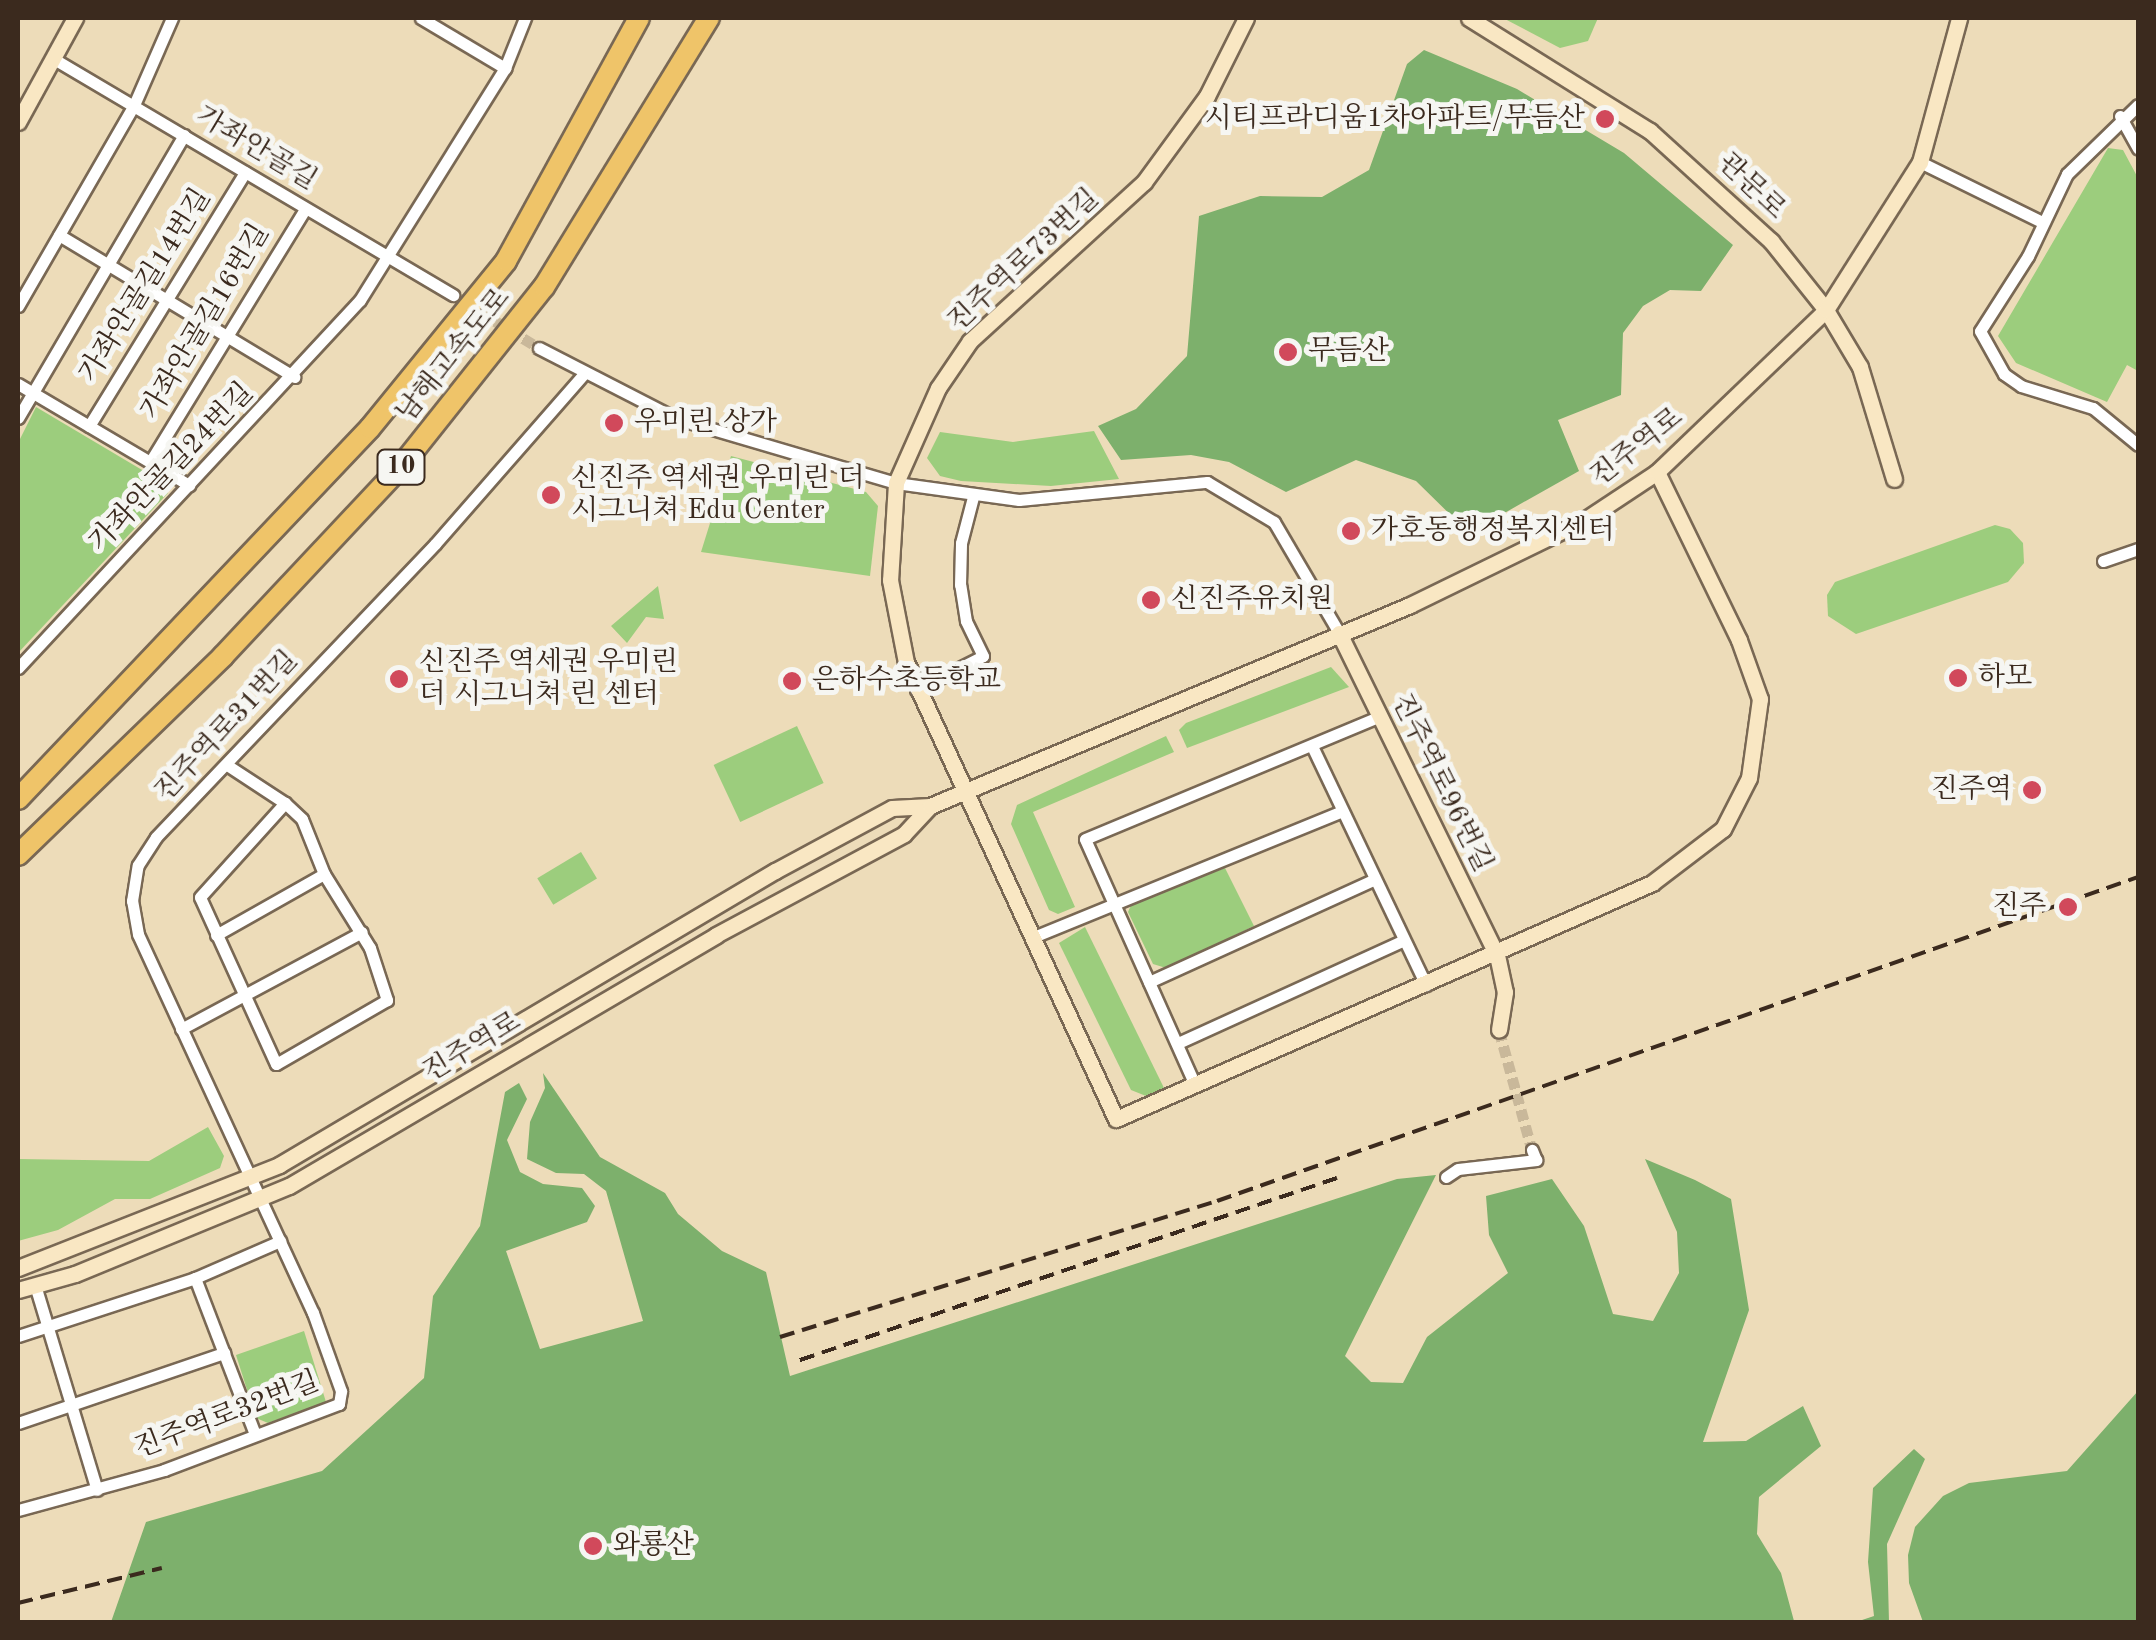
<!DOCTYPE html>
<meta charset="utf-8">
<style>
body{margin:0}
#map{position:relative;width:2156px;height:1640px;overflow:hidden;background:#eddcb9;font-family:"Old Standard TT","Noto Serif KR",serif}
div>[style]{position:absolute}
[style*='--x']{left:calc(var(--x)*1px);top:calc(var(--y)*1px);width:calc(var(--w)*1px);rotate:calc(var(--a)*1deg)}
.green>*{inset:0;background:#9ccd7d;transform-origin:0 0}
.forest>*{inset:0;background:#7db06c}
.street-tunnel>*{height:11px;margin-top:-5.5px;transform-origin:0;background:repeating-linear-gradient(90deg,#c9b89a 0 11px,transparent 0 16.5px)}
.roads{filter:drop-shadow(2px 0 #796854) drop-shadow(-2px 0 #796854) drop-shadow(0 2px #796854) drop-shadow(0 -2px #796854)}
.street>*{height:11px;margin:-5.5px;padding:0 5.5px;transform-origin:5.5px;border-radius:5.5px;background:#fff}
.secondary>*{height:15px;margin:-7.5px;padding:0 7.5px;transform-origin:7.5px;border-radius:7.5px;background:#f9e7c3}
.highway>*{height:20px;margin:-10px;padding:0 10px;transform-origin:10px;border-radius:10px;background:#efc469}
.rail>*{height:4px;margin-top:-2px;transform-origin:0;background:repeating-linear-gradient(90deg,#3b2a1e 0 15px,transparent 0 23px)}
.dots>*{width:28px;height:28px;translate:-50% -50%;box-sizing:border-box;border:5px solid #f6f6f2;border-radius:50%}
span{translate:-50% -50%;white-space:nowrap;text-align:center;line-height:1.15;-webkit-text-stroke:10px #f6f6f2;paint-order:stroke}
.shield-label span{padding:2px 8px;background:#f6f6f2;border:2px solid;border-radius:8px;-webkit-text-stroke-width:0}
.shield-label{font-size:25px;color:#3b2a1e;font-weight:700}
.poi-label{font-size:28px;color:#3b2a1e}
.right{translate:-100% -50%;text-align:right}
.left{translate:0 -50%;text-align:left}
.street-label{font-size:28px;color:#3b2a1e}
.frame{position:absolute;inset:0;border:20px solid #3b2a1e;pointer-events:none}
</style>
<div id="map">
<div class="green">
<i style="clip-path:polygon(1503px 18px,1598px 18px,1588px 41px,1560px 48px)"></i>
<i style="clip-path:polygon(2108px 148px,2123px 150px,2138px 178px,2138px 371px,2127px 365px,2107px 402px,2016px 363px,1998px 336px)"></i>
<i style="clip-path:polygon(36px 407px,164px 483px,168px 493px,18px 653px,18px 443px)"></i>
<i style="clip-path:polygon(1094px 431px,1119px 479px,1051px 486px,961px 481px,940px 476px,927px 458px,940px 432px,1013px 442px)"></i>
<i style="clip-path:polygon(731px 456px,866px 492px,878px 506px,870px 576px,701px 552px)"></i>
<i style="clip-path:polygon(1995px 525px,2010px 529px,2023px 543px,2024px 563px,2008px 582px,1856px 634px,1828px 616px,1827px 595px,1835px 582px)"></i>
<i style="clip-path:polygon(658px 586px,664px 619px,646px 617px,627px 643px,611px 626px)"></i>
<i style="clip-path:polygon(1331px 667px,1349px 687px,1187px 748px,1179px 730px,1186px 723px)"></i>
<i style="left:797px;top:726px;width:63px;height:92px;rotate:65deg"></i>
<i style="clip-path:polygon(1166px 736px,1174px 752px,1033px 812px,1075px 907px,1058px 914px,1049px 910px,1011px 824px,1017px 805px)"></i>
<i style="left:581px;top:852px;width:31px;height:51px;rotate:59deg"></i>
<i style="clip-path:polygon(1225px 868px,1254px 926px,1166px 968px,1153px 964px,1128px 912px,1132px 903px)"></i>
<i style="clip-path:polygon(1085px 927px,1165px 1090px,1146px 1096px,1131px 1090px,1059px 943px)"></i>
<i style="clip-path:polygon(208px 1127px,224px 1156px,220px 1168px,150px 1199px,115px 1199px,58px 1230px,18px 1241px,18px 1159px,149px 1161px)"></i>
<i style="clip-path:polygon(304px 1331px,326px 1402px,268px 1423px,256px 1418px,236px 1355px)"></i>
</div>
<div class="forest">
<i style="clip-path:polygon(1424px 50px,1517px 89px,1624px 153px,1733px 245px,1701px 291px,1670px 290px,1643px 306px,1623px 333px,1621px 395px,1558px 420px,1579px 471px,1469px 533px,1416px 481px,1356px 460px,1286px 492px,1229px 462px,1191px 455px,1121px 460px,1098px 426px,1136px 409px,1187px 356px,1199px 216px,1260px 196px,1322px 197px,1369px 170px,1407px 64px)"></i>
<i style="clip-path:polygon(543px 1073px,600px 1157px,665px 1193px,678px 1214px,722px 1251px,766px 1272px,790px 1376px,1397px 1179px,1436px 1175px,1345px 1356px,1371px 1382px,1403px 1383px,1427px 1337px,1508px 1273px,1489px 1235px,1486px 1196px,1552px 1179px,1584px 1226px,1613px 1314px,1653px 1321px,1679px 1273px,1677px 1232px,1645px 1159px,1695px 1180px,1731px 1199px,1749px 1310px,1703px 1442px,1746px 1441px,1803px 1406px,1821px 1446px,1759px 1497px,1757px 1534px,1781px 1573px,1794px 1621px,111px 1622px,146px 1522px,322px 1471px,424px 1378px,433px 1296px,480px 1226px,505px 1092px,519px 1083px,527px 1099px,507px 1140px,520px 1172px,543px 1184px,582px 1188px,595px 1206px,587px 1222px,506px 1251px,540px 1349px,643px 1321px,606px 1191px,584px 1174px,556px 1173px,527px 1159px,530px 1122px,545px 1088px)"></i>
<i style="clip-path:polygon(2138px 1391px,2138px 1622px,1923px 1622px,1909px 1583px,1908px 1555px,1915px 1527px,1943px 1496px,1969px 1483px,2067px 1471px)"></i>
<i style="clip-path:polygon(1914px 1449px,1925px 1459px,1887px 1544px,1889px 1622px,1856px 1622px,1874px 1616px,1868px 1562px,1873px 1488px)"></i>
</div>
<div class="street-tunnel">
<i style="--x:453;--y:295;--w:101;--a:31.6"></i>
<i style="--x:1499;--y:1030;--w:124;--a:74.6"></i>
</div>
<div class="roads">
<div class="street">
<i style="--x:421;--y:18;--w:98;--a:30.8"></i>
<i style="--x:54;--y:59;--w:464;--a:30.6"></i>
<i style="--x:2138;--y:105;--w:99;--a:135.8"></i>
<i style="--x:2067;--y:174;--w:91;--a:115.4"></i>
<i style="--x:2028;--y:256;--w:89;--a:122.6"></i>
<i style="--x:1980;--y:331;--w:49;--a:60.8"></i>
<i style="--x:2004;--y:374;--w:21;--a:35"></i>
<i style="--x:2021;--y:386;--w:75;--a:17"></i>
<i style="--x:2093;--y:408;--w:58;--a:39.4"></i>
<i style="--x:2120;--y:116;--w:37;--a:61"></i>
<i style="--x:1920;--y:162;--w:136;--a:26.2"></i>
<i style="--x:59;--y:235;--w:275;--a:31.1"></i>
<i style="--x:18;--y:306;--w:232;--a:-60"></i>
<i style="--x:134;--y:105;--w:95;--a:-66.4"></i>
<i style="--x:539;--y:348;--w:153;--a:27.2"></i>
<i style="--x:675;--y:418;--w:230;--a:16.4"></i>
<i style="--x:896;--y:483;--w:124;--a:7.9"></i>
<i style="--x:1019;--y:500;--w:189;--a:-5.5"></i>
<i style="--x:1207;--y:482;--w:78;--a:30.8"></i>
<i style="--x:1274;--y:522;--w:129;--a:59.6"></i>
<i style="--x:18;--y:384;--w:199;--a:30.6"></i>
<i style="--x:18;--y:418;--w:328;--a:-59.6"></i>
<i style="--x:89;--y:426;--w:298;--a:-58.4"></i>
<i style="--x:150;--y:462;--w:297;--a:-58.5"></i>
<i style="--x:2103;--y:561;--w:37;--a:-19"></i>
<i style="--x:18;--y:668;--w:502;--a:-47.1"></i>
<i style="--x:360;--y:300;--w:274;--a:-58"></i>
<i style="--x:505;--y:68;--w:54;--a:-68.2"></i>
<i style="--x:916;--y:690;--w:75;--a:-26.9"></i>
<i style="--x:983;--y:656;--w:39;--a:-116"></i>
<i style="--x:966;--y:621;--w:36;--a:-99"></i>
<i style="--x:960;--y:585;--w:42;--a:-88.6"></i>
<i style="--x:961;--y:543;--w:48;--a:-75.4"></i>
<i style="--x:1312;--y:746;--w:265;--a:64.5"></i>
<i style="--x:227;--y:765;--w:69;--a:33.2"></i>
<i style="--x:285;--y:803;--w:23;--a:43"></i>
<i style="--x:302;--y:819;--w:59;--a:68.2"></i>
<i style="--x:324;--y:874;--w:87;--a:58.1"></i>
<i style="--x:370;--y:948;--w:55;--a:71.9"></i>
<i style="--x:387;--y:1000;--w:128;--a:150"></i>
<i style="--x:276;--y:1064;--w:183;--a:-114.5"></i>
<i style="--x:200;--y:897;--w:127;--a:-47.9"></i>
<i style="--x:216;--y:935;--w:124;--a:-29.5"></i>
<i style="--x:1031;--y:938;--w:336;--a:-22.2"></i>
<i style="--x:1149;--y:982;--w:248;--a:-24.5"></i>
<i style="--x:181;--y:1029;--w:205;--a:-28.2"></i>
<i style="--x:1178;--y:1043;--w:248;--a:-24.5"></i>
<i style="--x:1195;--y:1085;--w:269;--a:-114.1"></i>
<i style="--x:1085;--y:839;--w:320;--a:-22.6"></i>
<i style="--x:1446;--y:1177;--w:14;--a:-34"></i>
<i style="--x:1458;--y:1169;--w:79;--a:-6.6"></i>
<i style="--x:1536;--y:1160;--w:11;--a:-112"></i>
<i style="--x:195;--y:1278;--w:167;--a:69"></i>
<i style="--x:35;--y:1285;--w:214;--a:73.2"></i>
<i style="--x:18;--y:1336;--w:186;--a:-18.1"></i>
<i style="--x:195;--y:1278;--w:93;--a:-23.5"></i>
<i style="--x:18;--y:1423;--w:218;--a:-18.8"></i>
<i style="--x:18;--y:1510;--w:151;--a:-15.3"></i>
<i style="--x:164;--y:1470;--w:187;--a:-20.7"></i>
<i style="--x:339;--y:1404;--w:13;--a:-81"></i>
<i style="--x:341;--y:1391;--w:83;--a:-109.7"></i>
<i style="--x:313;--y:1313;--w:417;--a:-114.8"></i>
<i style="--x:138;--y:934;--w:34;--a:-100"></i>
<i style="--x:132;--y:901;--w:36;--a:-81"></i>
<i style="--x:138;--y:865;--w:33;--a:-57"></i>
<i style="--x:156;--y:837;--w:405;--a:-46.4"></i>
<i style="--x:435;--y:544;--w:226;--a:-48.8"></i>
</div>
<div class="secondary">
<i style="--x:1246;--y:18;--w:87;--a:116.6"></i>
<i style="--x:1207;--y:96;--w:107;--a:126.2"></i>
<i style="--x:1144;--y:182;--w:236;--a:137.6"></i>
<i style="--x:970;--y:341;--w:57;--a:124.2"></i>
<i style="--x:938;--y:388;--w:104;--a:113.9"></i>
<i style="--x:896;--y:483;--w:97;--a:93.5"></i>
<i style="--x:890;--y:580;--w:84;--a:79"></i>
<i style="--x:906;--y:662;--w:503;--a:65.32"></i>
<i style="--x:1116;--y:1119;--w:586;--a:-23.76"></i>
<i style="--x:1652;--y:883;--w:89;--a:-37.3"></i>
<i style="--x:1723;--y:829;--w:57;--a:-63"></i>
<i style="--x:1749;--y:778;--w:80;--a:-82.1"></i>
<i style="--x:1760;--y:699;--w:63;--a:-109.6"></i>
<i style="--x:1739;--y:640;--w:187;--a:-116"></i>
<i style="--x:1469;--y:18;--w:213;--a:32"></i>
<i style="--x:1650;--y:131;--w:164;--a:42.3"></i>
<i style="--x:1771;--y:241;--w:88;--a:51.4"></i>
<i style="--x:1826;--y:310;--w:66;--a:59.2"></i>
<i style="--x:1860;--y:367;--w:117;--a:73.1"></i>
<i style="--x:18;--y:122;--w:119;--a:-61.3"></i>
<i style="--x:1339;--y:633;--w:359;--a:63.9"></i>
<i style="--x:1497;--y:955;--w:38;--a:78"></i>
<i style="--x:1505;--y:992;--w:38;--a:99"></i>
<i style="--x:18;--y:1268;--w:281;--a:-21.5"></i>
<i style="--x:279;--y:1165;--w:577;--a:-30.66"></i>
<i style="--x:775;--y:871;--w:133;--a:-28.3"></i>
<i style="--x:892;--y:808;--w:38;--a:-3"></i>
<i style="--x:18;--y:1290;--w:59;--a:-15.7"></i>
<i style="--x:75;--y:1274;--w:231;--a:-22.4"></i>
<i style="--x:289;--y:1186;--w:495;--a:-30.4"></i>
<i style="--x:716;--y:935;--w:213;--a:-28.2"></i>
<i style="--x:904;--y:834;--w:38;--a:-47"></i>
<i style="--x:930;--y:806;--w:520;--a:-22.72"></i>
<i style="--x:1410;--y:605;--w:196;--a:-26"></i>
<i style="--x:1586;--y:519;--w:85;--a:-33.5"></i>
<i style="--x:1657;--y:472;--w:234;--a:-43.8"></i>
<i style="--x:1826;--y:310;--w:175;--a:-57.6"></i>
<i style="--x:1920;--y:162;--w:149;--a:-74.8"></i>
</div>
<div class="highway">
<i style="--x:18;--y:799;--w:511;--a:-46.51"></i>
<i style="--x:370;--y:428;--w:215;--a:-50.8"></i>
<i style="--x:506;--y:261;--w:277;--a:-61.3"></i>
<i style="--x:18;--y:855;--w:286;--a:-44.1"></i>
<i style="--x:223;--y:656;--w:263;--a:-46.8"></i>
<i style="--x:403;--y:464;--w:226;--a:-51.5"></i>
<i style="--x:544;--y:287;--w:316;--a:-58.5"></i>
</div>
</div>
<div class="rail">
<i style="--x:780;--y:1337;--w:458;--a:-17.3"></i>
<i style="--x:1217;--y:1201;--w:976;--a:-19.38"></i>
<i style="--x:800;--y:1360;--w:573;--a:-18.72"></i>
<i style="--x:18;--y:1603;--w:148;--a:-13.7"></i>
</div>
<div class="dots">
<i style="left:1605px;top:119px;background:#d1495b"></i>
<i style="left:1288px;top:352px;background:#d1495b"></i>
<i style="left:614px;top:423px;background:#d1495b"></i>
<i style="left:551px;top:495px;background:#d1495b"></i>
<i style="left:1351px;top:531px;background:#d1495b"></i>
<i style="left:1151px;top:600px;background:#d1495b"></i>
<i style="left:1958px;top:678px;background:#d1495b"></i>
<i style="left:399px;top:679px;background:#d1495b"></i>
<i style="left:792px;top:681px;background:#d1495b"></i>
<i style="left:2032px;top:790px;background:#d1495b"></i>
<i style="left:2068px;top:907px;background:#d1495b"></i>
<i style="left:593px;top:1546px;background:#d1495b"></i>
</div>
<div class="shield-label">
<span style="left:401px;top:467px">10</span>
</div>
<div class="poi-label">
<span class="right" style="left:1585px;top:119px">시티프라디움1차아파트/무듬산</span>
<span class="left" style="left:1308px;top:352px">무듬산</span>
<span class="left" style="left:634px;top:423px">우미린 상가</span>
<span class="left" style="left:571px;top:495px">신진주 역세권 우미린 더<br>시그니쳐 Edu Center</span>
<span class="left" style="left:1371px;top:531px">가호동행정복지센터</span>
<span class="left" style="left:1171px;top:600px">신진주유치원</span>
<span class="left" style="left:419px;top:679px">신진주 역세권 우미린<br>더 시그니쳐 린 센터</span>
<span class="left" style="left:1978px;top:678px">하모</span>
<span class="left" style="left:812px;top:681px">은하수초등학교</span>
<span class="right" style="left:2012px;top:790px">진주역</span>
<span class="right" style="left:2046px;top:907px">진주</span>
<span class="left" style="left:613px;top:1546px">와룡산</span>
</div>
<div class="street-label">
<span style="left:256px;top:149px;rotate:31deg">가좌안골길</span>
<span style="left:1751px;top:187px;rotate:44deg">관문로</span>
<span style="left:1024px;top:261px;rotate:-43deg">진주역로73번길</span>
<span style="left:146px;top:286px;rotate:-58deg">가좌안골길14번길</span>
<span style="left:206px;top:322px;rotate:-59deg">가좌안골길16번길</span>
<span style="left:454px;top:356px;rotate:-51deg">남해고속도로</span>
<span style="left:1637px;top:448px;rotate:-38deg">진주역로</span>
<span style="left:172px;top:468px;rotate:-46deg">가좌안골길24번길</span>
<span style="left:227px;top:727px;rotate:-47deg">진주역로31번길</span>
<span style="left:1441px;top:783px;rotate:64deg">진주역로96번길</span>
<span style="left:472px;top:1048px;rotate:-31deg">진주역로</span>
<span style="left:227px;top:1416px;rotate:-21deg">진주역로32번길</span>
</div>
<div class="frame"></div>
</div>
